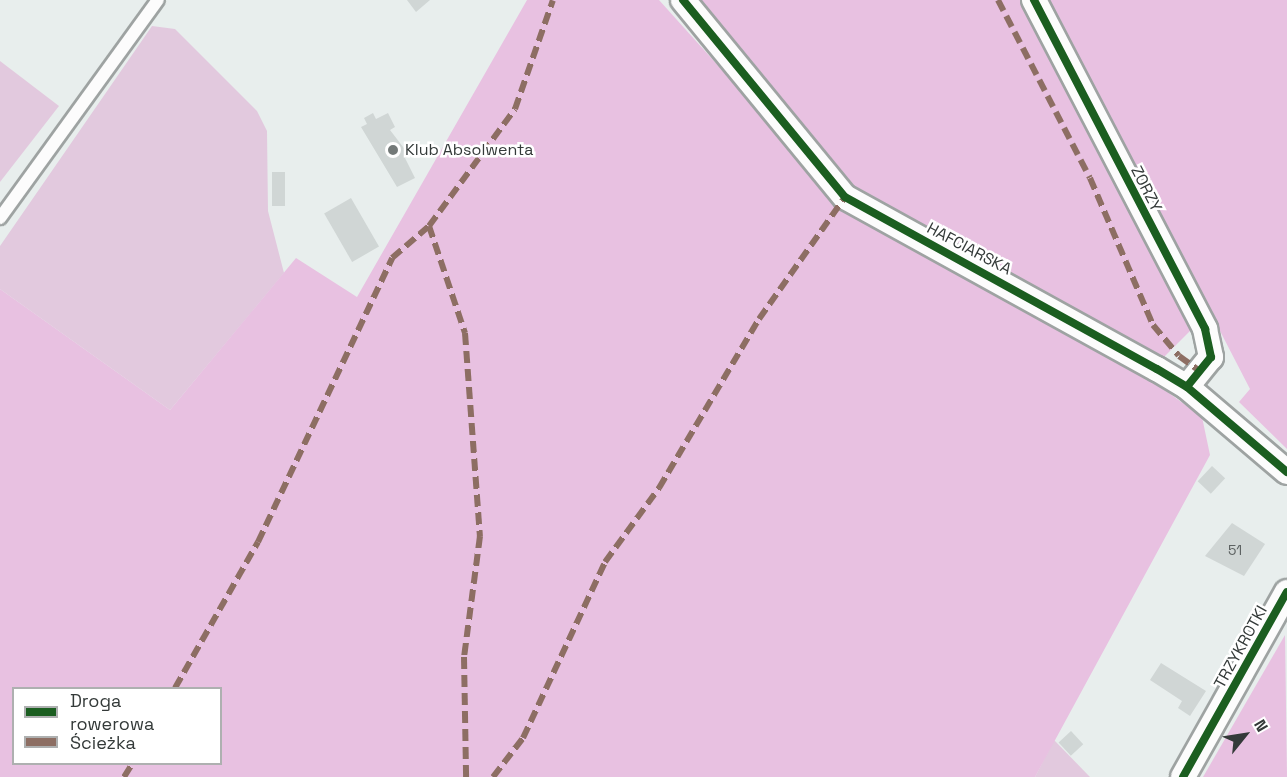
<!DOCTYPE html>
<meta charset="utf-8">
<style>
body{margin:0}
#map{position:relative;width:1287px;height:777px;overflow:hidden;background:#e8eeed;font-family:"Space Grotesk",sans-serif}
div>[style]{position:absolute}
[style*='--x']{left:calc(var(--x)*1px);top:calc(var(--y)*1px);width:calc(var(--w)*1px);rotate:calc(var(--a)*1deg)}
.green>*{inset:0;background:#e2c9de}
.forest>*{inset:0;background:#e8c1e1}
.building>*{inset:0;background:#d0d6d5;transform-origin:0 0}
.roads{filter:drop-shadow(2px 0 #9ea3a2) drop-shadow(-2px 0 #9ea3a2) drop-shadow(0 2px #9ea3a2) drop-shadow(0 -2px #9ea3a2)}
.lane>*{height:12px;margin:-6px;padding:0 6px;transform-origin:6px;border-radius:6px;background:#fcfcfc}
.street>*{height:24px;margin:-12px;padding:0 12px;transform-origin:12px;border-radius:12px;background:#fcfcfc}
.quiet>*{height:6px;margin-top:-3px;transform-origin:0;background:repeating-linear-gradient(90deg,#8d6e63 0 12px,transparent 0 18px)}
.cycleway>*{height:8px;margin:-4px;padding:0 4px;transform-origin:4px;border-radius:4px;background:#1b5e20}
.dots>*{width:16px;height:16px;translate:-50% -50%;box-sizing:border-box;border:3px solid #fff;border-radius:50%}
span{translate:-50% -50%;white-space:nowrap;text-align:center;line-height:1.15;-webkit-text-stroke:5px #fff;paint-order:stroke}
.number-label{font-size:14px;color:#5d6262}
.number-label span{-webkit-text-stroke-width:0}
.poi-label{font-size:16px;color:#343a39}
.left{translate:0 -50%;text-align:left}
.street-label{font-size:16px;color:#343a39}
.legend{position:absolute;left:12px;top:687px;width:210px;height:78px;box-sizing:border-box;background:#fff;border:2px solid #aeb0b0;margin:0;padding:8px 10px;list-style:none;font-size:18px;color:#343a39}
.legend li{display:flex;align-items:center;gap:12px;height:30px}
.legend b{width:30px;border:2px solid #aeb0b0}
.north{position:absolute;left:1215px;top:705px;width:60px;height:60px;-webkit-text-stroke:4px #fff;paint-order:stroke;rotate:60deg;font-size:16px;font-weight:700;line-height:24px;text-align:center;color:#343a39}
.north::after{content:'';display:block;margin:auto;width:21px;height:27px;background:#343a39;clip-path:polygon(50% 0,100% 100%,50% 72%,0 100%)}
</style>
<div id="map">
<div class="green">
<i style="clip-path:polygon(152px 26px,175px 29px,257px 111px,267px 131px,268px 211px,284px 273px,170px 410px,0 289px,0 246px)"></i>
<i style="clip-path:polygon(0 61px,59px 106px,0 182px)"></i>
<i style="clip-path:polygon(1054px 740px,1090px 777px,1035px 777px)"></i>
</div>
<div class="forest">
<i style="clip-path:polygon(evenodd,527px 0,659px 0,851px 213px,1144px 375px,1202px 417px,1210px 455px,1035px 777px,0 777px,0 289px,170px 410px,296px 258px,357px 297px,527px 0,14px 688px,220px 688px,220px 764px,14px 764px,14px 688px)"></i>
<i style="clip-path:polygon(697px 0,1020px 0,1191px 330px,1162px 359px,852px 191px)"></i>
<i style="clip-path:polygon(1049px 0,1287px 0,1287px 449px,1239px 402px,1250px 389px)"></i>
<i style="clip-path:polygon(1285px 635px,1287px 777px,1203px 777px)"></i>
</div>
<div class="building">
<i style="clip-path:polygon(407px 0,430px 0,416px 12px)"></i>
<i style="clip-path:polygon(373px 113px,376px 119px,388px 113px,395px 127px,390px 130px,410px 156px,405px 158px,415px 178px,397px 187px,361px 127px,367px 124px,364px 118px)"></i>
<i style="left:272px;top:172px;width:13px;height:34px"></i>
<i style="left:351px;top:198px;width:56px;height:31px;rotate:60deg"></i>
<i style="left:1212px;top:466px;width:18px;height:21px;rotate:43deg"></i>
<i style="clip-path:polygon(1232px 523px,1265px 544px,1244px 576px,1205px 556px)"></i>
<i style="clip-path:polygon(1161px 663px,1206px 691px,1190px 716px,1178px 708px,1182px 701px,1150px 680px)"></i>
<i style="left:1071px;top:731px;width:18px;height:17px;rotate:47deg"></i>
</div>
<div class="roads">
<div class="lane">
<i style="--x:0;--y:218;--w:269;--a:-54.1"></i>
</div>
<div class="street">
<i style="--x:683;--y:0;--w:255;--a:50.6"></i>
<i style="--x:845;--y:197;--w:356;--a:28.9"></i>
<i style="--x:1157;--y:369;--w:35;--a:31"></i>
<i style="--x:1187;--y:387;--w:131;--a:40.4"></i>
<i style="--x:1034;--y:0;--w:371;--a:62.5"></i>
<i style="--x:1205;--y:329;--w:29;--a:78"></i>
<i style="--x:1211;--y:357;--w:38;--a:129"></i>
<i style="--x:1183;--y:777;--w:212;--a:-60.7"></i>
</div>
</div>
<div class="quiet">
<i style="--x:998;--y:0;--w:200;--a:62.7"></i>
<i style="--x:1090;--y:178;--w:160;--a:66.8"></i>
<i style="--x:1153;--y:325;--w:40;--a:50"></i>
<i style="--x:1179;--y:356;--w:26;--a:36"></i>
<i style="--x:429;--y:226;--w:113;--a:71.4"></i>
<i style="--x:465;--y:333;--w:204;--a:85.8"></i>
<i style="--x:480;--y:536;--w:122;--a:97.5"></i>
<i style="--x:464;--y:657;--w:120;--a:89"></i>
<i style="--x:175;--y:688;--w:168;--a:-60.4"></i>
<i style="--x:258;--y:542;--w:314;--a:-64.7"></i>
<i style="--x:392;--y:258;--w:49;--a:-40.9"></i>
<i style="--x:429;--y:226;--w:145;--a:-53.7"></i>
<i style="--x:515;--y:109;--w:115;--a:-70.8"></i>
<i style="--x:124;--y:777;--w:15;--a:-58"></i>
<i style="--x:493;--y:777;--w:49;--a:-52.4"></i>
<i style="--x:523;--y:738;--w:194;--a:-65"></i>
<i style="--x:605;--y:562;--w:92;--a:-53.9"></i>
<i style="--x:659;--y:488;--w:196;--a:-59.4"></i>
<i style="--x:759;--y:319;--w:149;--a:-54.8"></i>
</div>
<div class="cycleway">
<i style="--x:683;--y:0;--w:255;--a:50.6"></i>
<i style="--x:845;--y:197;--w:356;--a:28.9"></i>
<i style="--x:1157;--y:369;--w:35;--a:31"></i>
<i style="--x:1187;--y:387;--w:131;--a:40.4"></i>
<i style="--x:1034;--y:0;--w:371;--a:62.5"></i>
<i style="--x:1205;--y:329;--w:29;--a:78"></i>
<i style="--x:1211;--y:357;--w:38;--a:129"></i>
<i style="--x:1183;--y:777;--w:212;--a:-60.7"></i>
</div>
<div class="dots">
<i style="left:393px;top:150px;background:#737978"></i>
</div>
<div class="number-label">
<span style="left:1235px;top:550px">51</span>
</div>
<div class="poi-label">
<span class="left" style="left:405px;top:150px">Klub Absolwenta</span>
</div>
<div class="street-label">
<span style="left:1146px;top:189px;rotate:63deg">ZORZY</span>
<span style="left:969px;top:249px;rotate:28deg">HAFCIARSKA</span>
<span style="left:1241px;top:647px;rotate:-61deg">TRZYKROTKI</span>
</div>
<ul class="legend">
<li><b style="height:8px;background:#1b5e20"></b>Droga rowerowa</li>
<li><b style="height:8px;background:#8d6e63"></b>Ścieżka</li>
</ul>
<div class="north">N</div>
</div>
